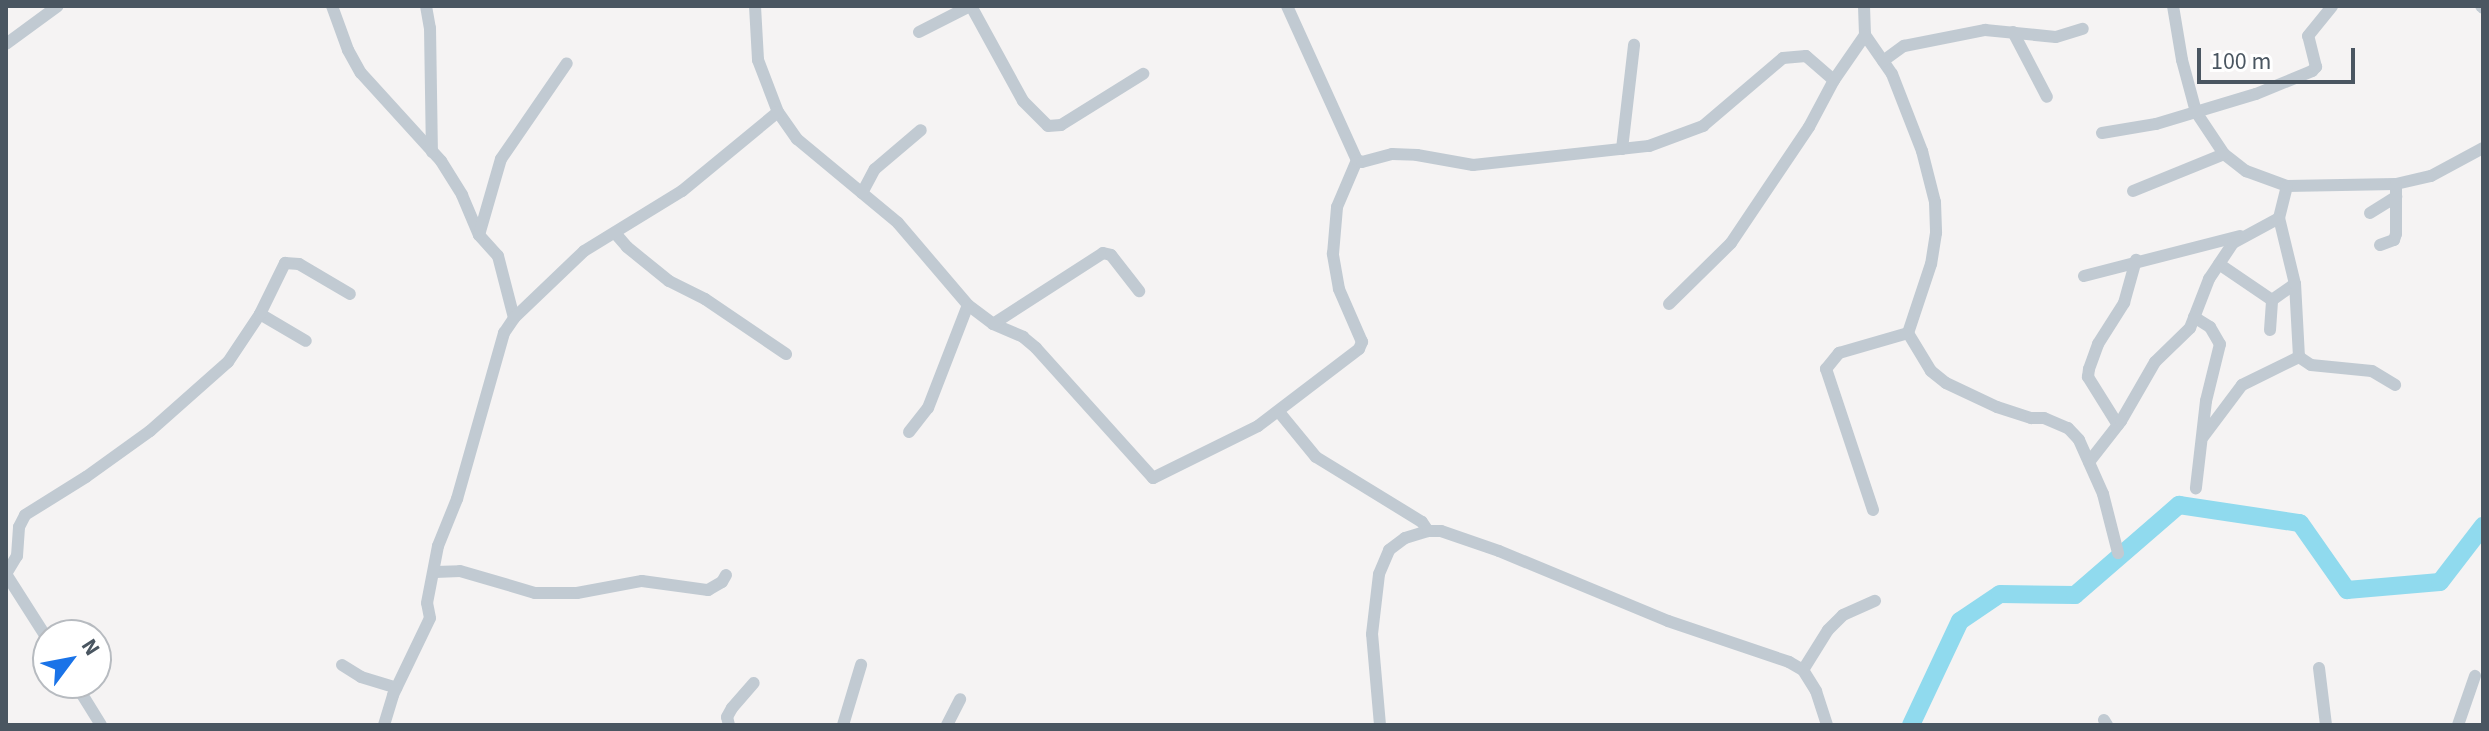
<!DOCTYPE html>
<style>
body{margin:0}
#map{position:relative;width:2489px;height:731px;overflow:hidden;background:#f5f3f3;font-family:"Source Sans 3",sans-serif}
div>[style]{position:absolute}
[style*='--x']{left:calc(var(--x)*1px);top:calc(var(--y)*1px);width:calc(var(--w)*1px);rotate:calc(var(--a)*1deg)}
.river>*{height:18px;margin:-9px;padding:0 9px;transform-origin:9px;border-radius:9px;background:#90daee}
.street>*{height:12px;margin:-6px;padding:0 6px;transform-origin:6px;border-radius:6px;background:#c1cad2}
span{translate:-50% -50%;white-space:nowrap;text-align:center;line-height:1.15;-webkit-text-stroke:7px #fff;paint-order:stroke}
.frame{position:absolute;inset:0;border:8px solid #4a5661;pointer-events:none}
.north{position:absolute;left:32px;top:619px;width:80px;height:80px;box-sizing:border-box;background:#fff;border:2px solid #b7bbc0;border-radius:50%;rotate:58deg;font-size:22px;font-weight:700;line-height:32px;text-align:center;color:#4a5661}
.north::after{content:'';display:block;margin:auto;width:28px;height:36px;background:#1a73e8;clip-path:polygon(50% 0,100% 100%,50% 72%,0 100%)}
.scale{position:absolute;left:2197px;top:48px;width:158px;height:36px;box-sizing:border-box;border:4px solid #4a5661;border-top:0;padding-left:10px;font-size:24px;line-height:28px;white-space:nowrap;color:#4a5661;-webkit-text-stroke:6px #fff;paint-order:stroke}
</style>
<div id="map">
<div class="river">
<i style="--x:1911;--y:725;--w:115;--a:-64.8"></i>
<i style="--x:1960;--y:621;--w:48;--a:-34"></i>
<i style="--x:2000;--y:594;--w:75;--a:0.8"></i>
<i style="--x:2075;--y:595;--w:138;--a:-40.9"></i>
<i style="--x:2179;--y:505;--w:122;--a:8.5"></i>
<i style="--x:2300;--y:523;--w:82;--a:55"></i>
<i style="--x:2347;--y:590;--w:93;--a:-4.9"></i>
<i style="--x:2440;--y:582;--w:71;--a:-52.5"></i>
</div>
<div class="street">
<i style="--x:332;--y:6;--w:47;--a:70"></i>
<i style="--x:348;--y:50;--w:26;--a:61"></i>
<i style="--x:361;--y:73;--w:119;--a:47.7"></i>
<i style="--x:441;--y:161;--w:40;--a:58"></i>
<i style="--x:462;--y:195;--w:43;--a:67"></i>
<i style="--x:479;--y:235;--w:28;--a:48"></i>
<i style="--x:498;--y:256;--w:64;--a:75.5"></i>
<i style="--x:426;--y:6;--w:22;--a:80"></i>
<i style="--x:430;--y:28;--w:124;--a:89.1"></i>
<i style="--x:755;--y:6;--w:54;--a:86.8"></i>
<i style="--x:758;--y:60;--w:56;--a:69"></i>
<i style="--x:778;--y:112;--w:33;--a:55"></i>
<i style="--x:797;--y:139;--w:131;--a:39.7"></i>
<i style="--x:898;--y:223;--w:108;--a:49.5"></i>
<i style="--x:968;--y:305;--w:31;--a:37"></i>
<i style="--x:993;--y:324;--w:33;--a:23"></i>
<i style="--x:1023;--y:337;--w:17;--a:40"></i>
<i style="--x:1036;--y:348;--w:175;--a:48"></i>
<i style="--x:1153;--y:478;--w:117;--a:-26.3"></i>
<i style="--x:1258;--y:426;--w:127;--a:-37.3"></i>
<i style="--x:1359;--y:349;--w:8;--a:-67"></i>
<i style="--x:1362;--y:342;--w:58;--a:-113.5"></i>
<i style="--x:1339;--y:289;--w:36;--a:-100"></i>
<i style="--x:1333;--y:254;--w:47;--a:-85.1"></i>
<i style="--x:1337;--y:207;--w:51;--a:-66.9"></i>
<i style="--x:971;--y:6;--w:108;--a:61.3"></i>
<i style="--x:1023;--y:101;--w:35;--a:45"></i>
<i style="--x:1048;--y:126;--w:13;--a:-4"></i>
<i style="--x:1061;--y:125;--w:97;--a:-31.9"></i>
<i style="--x:1287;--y:6;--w:169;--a:65.6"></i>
<i style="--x:1357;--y:160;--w:5;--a:22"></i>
<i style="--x:1362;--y:162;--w:31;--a:-15"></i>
<i style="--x:1392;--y:154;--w:25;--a:2"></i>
<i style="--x:1417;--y:155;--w:57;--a:10.1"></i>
<i style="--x:1473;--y:165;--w:177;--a:-6.2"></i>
<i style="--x:1649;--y:146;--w:58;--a:-20.3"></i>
<i style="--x:1703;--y:126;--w:105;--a:-40.4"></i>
<i style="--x:1783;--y:58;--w:23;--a:-5"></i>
<i style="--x:1806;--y:56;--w:37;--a:41"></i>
<i style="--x:1864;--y:6;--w:29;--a:88"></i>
<i style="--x:1865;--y:35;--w:47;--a:55.3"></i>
<i style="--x:1892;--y:74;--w:83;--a:68.7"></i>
<i style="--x:1922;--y:151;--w:53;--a:75.7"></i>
<i style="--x:1935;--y:202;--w:31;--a:88"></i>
<i style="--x:1936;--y:233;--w:31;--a:99"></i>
<i style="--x:1931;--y:264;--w:73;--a:108.4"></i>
<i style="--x:1908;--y:333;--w:44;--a:58.8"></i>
<i style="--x:1931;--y:371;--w:19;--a:39"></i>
<i style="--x:1946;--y:383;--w:56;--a:25.2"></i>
<i style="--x:1997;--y:407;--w:36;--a:18"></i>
<i style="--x:2031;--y:418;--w:13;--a:0"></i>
<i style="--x:2044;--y:418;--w:26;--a:23"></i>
<i style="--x:2068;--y:428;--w:16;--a:47"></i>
<i style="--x:2079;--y:440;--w:59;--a:66"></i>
<i style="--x:2103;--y:494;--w:61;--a:75.7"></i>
<i style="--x:2173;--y:6;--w:55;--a:80.5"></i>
<i style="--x:2182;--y:60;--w:54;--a:74.9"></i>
<i style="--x:2196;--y:112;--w:50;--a:56.3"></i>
<i style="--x:2224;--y:154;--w:28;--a:38"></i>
<i style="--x:2246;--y:171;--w:44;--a:20.1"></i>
<i style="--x:2287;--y:186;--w:109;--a:-1.1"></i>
<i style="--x:2396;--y:184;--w:36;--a:-13"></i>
<i style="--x:2431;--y:176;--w:59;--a:-28.3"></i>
<i style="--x:2481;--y:6;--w:3;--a:45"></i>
<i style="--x:919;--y:32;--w:57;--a:-27"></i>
<i style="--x:2013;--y:32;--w:73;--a:62.4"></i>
<i style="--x:6;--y:44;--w:64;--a:-36.2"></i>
<i style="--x:1883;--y:61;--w:26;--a:-36"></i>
<i style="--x:1904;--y:46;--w:83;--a:-11.2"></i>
<i style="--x:1985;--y:30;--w:71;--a:5.6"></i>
<i style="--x:2056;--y:37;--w:28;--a:-17"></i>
<i style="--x:2102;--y:133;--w:55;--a:-9.5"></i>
<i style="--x:2156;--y:124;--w:104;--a:-16.7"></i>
<i style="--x:2256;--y:94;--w:61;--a:-22.3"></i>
<i style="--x:2312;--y:71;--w:6;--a:-45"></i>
<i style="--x:2316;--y:67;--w:32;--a:-104"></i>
<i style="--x:2308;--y:36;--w:38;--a:-51"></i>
<i style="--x:1622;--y:149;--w:105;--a:-83.4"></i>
<i style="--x:2133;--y:191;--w:98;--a:-22.1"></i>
<i style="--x:862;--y:193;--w:27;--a:-62"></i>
<i style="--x:875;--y:169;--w:60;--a:-40.3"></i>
<i style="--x:2370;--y:213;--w:31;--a:-32"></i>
<i style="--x:615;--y:233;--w:18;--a:49"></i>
<i style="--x:627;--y:247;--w:54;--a:39"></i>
<i style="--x:669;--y:281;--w:40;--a:26.6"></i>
<i style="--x:705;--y:299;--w:98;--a:34.2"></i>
<i style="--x:479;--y:235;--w:79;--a:-73.9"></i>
<i style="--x:501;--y:159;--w:116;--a:-55.5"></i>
<i style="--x:2380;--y:245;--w:15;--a:-20"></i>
<i style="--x:2394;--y:240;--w:6;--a:-72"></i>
<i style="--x:2396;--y:234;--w:50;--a:-90"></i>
<i style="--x:2219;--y:264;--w:64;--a:34.2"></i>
<i style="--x:2084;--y:276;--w:161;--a:-14.4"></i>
<i style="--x:1669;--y:304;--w:87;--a:-44.5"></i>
<i style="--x:1731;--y:243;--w:140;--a:-56.1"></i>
<i style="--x:1809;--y:127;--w:53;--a:-62"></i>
<i style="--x:1834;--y:80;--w:55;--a:-55.4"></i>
<i style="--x:260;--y:314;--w:53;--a:30.4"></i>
<i style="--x:2194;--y:317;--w:19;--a:32"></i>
<i style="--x:2210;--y:327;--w:20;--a:60"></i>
<i style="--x:2220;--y:344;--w:59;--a:103.8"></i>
<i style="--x:2206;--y:401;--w:88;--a:96.6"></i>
<i style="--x:993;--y:324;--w:131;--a:-32.8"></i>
<i style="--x:1103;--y:253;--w:8;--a:14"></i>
<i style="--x:1111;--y:255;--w:46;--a:52.1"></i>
<i style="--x:2270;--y:330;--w:30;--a:-86"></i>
<i style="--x:2272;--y:300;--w:28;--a:-35"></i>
<i style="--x:2299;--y:357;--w:14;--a:34"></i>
<i style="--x:2311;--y:365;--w:61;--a:5.6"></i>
<i style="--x:2372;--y:371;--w:27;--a:31"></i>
<i style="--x:1279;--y:412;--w:58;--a:50.6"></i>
<i style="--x:1316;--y:457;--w:124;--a:31.5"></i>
<i style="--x:1422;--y:522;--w:11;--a:56"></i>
<i style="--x:2118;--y:425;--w:57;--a:-122"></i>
<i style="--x:2088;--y:377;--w:8;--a:-83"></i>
<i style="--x:2089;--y:369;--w:27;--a:-70"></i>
<i style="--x:2098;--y:344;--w:49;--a:-57.6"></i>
<i style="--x:2124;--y:303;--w:45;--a:-74.4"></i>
<i style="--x:909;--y:432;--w:31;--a:-52"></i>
<i style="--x:928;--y:408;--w:110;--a:-68.8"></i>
<i style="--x:2203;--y:437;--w:65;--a:-53.1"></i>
<i style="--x:2242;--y:385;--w:64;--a:-26.2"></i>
<i style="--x:2299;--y:357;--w:73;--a:-93.1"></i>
<i style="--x:2295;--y:284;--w:68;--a:-103.6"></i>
<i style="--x:2279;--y:218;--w:33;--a:-76"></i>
<i style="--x:2089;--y:462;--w:52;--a:-52"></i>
<i style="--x:2121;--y:421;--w:68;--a:-60"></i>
<i style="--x:2155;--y:362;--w:49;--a:-44.2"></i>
<i style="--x:2190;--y:328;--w:53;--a:-68.8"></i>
<i style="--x:2209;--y:279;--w:43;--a:-56.3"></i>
<i style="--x:2233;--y:243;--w:52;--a:-28.5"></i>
<i style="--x:1873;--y:510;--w:149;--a:-108.4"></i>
<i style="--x:1826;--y:369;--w:21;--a:-51"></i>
<i style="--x:1839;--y:353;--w:72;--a:-16.2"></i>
<i style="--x:435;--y:572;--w:25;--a:-2"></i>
<i style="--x:460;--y:571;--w:78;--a:16.3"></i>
<i style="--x:535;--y:593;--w:42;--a:0"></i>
<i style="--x:577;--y:593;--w:66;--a:-10.5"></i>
<i style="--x:642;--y:581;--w:67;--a:7.8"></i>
<i style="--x:708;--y:590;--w:16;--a:-30"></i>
<i style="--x:722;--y:582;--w:8;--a:-60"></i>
<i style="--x:6;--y:574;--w:21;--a:-59"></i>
<i style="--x:17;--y:556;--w:29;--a:-86"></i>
<i style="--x:19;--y:527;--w:13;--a:-63"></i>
<i style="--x:25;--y:515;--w:72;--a:-31.9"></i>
<i style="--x:86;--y:477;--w:79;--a:-35.7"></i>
<i style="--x:150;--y:431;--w:104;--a:-41.5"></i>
<i style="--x:228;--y:362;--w:58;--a:-56.3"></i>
<i style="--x:260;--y:314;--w:57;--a:-63.9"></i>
<i style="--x:285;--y:263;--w:14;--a:4"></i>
<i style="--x:299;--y:264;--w:59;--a:30.5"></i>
<i style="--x:6;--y:574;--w:78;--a:57.5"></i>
<i style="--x:342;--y:665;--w:22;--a:32"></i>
<i style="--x:361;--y:677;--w:37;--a:17"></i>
<i style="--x:2319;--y:668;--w:57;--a:83"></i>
<i style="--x:1803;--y:670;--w:47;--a:-58"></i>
<i style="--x:1828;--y:630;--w:21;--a:-45"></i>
<i style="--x:1843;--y:615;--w:35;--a:-24"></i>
<i style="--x:75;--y:683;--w:49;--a:58.2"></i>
<i style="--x:2104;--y:720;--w:6;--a:59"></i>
<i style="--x:384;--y:725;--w:31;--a:-73"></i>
<i style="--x:393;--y:695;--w:85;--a:-64.3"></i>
<i style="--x:430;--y:618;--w:15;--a:-101"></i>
<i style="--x:427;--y:603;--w:58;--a:-79.1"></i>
<i style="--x:438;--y:546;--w:51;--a:-68"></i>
<i style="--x:457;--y:499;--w:173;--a:-74.2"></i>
<i style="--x:504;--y:333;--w:18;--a:-56"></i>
<i style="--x:514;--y:318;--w:97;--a:-43.7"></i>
<i style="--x:584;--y:251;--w:115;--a:-31.5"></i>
<i style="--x:682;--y:191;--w:124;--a:-39.5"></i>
<i style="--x:729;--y:725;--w:8;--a:-104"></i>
<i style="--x:727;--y:717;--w:10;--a:-61"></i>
<i style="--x:732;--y:708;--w:33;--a:-49"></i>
<i style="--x:843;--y:725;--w:63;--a:-73.3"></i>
<i style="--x:947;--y:725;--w:29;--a:-63"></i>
<i style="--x:1380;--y:725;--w:91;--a:-95"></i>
<i style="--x:1372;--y:634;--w:60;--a:-83.3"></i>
<i style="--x:1379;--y:574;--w:26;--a:-67"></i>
<i style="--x:1389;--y:550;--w:20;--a:-37"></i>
<i style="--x:1405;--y:538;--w:24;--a:-17"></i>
<i style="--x:1428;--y:531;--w:13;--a:0"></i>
<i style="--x:1441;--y:531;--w:61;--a:19"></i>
<i style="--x:1499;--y:551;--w:183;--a:22.5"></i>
<i style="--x:1668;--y:621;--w:128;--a:18.7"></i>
<i style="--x:1789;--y:662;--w:16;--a:30"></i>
<i style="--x:1803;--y:670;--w:25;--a:58"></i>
<i style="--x:1816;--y:691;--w:36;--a:72"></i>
<i style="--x:2458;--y:725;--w:52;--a:-70.9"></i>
</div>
<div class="frame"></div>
<div class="north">N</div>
<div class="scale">100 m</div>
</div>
